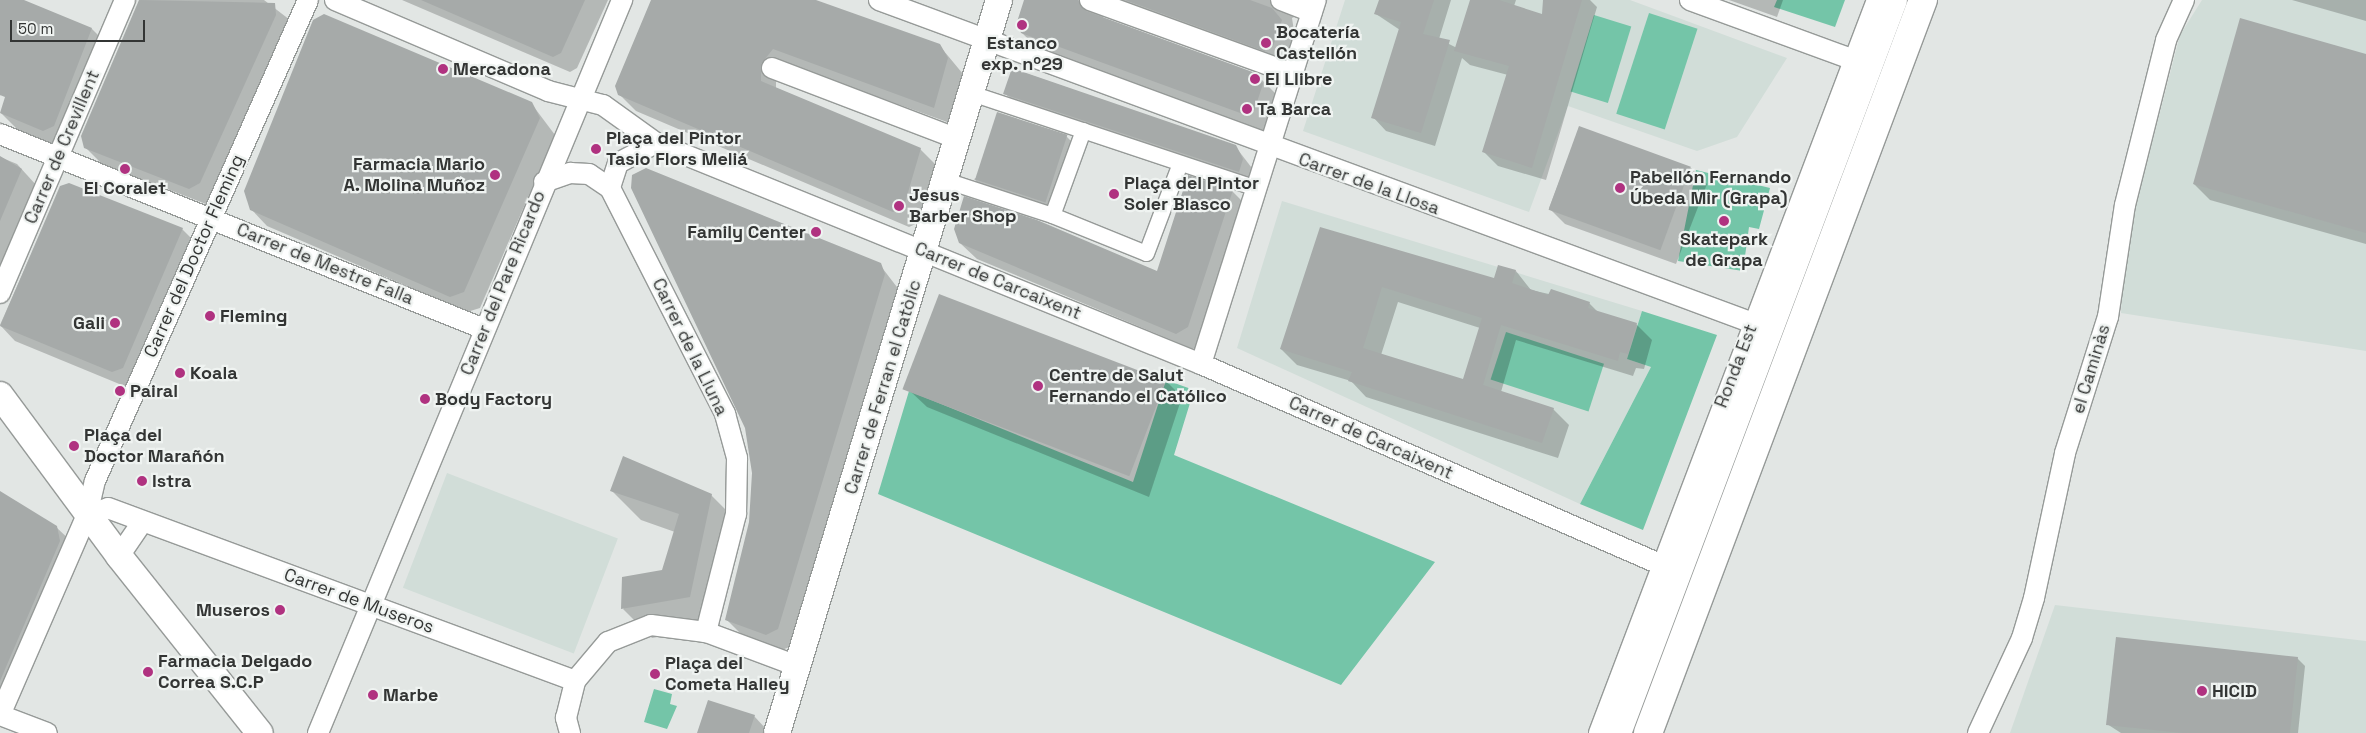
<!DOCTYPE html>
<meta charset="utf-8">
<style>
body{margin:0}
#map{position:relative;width:2366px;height:733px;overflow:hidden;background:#e2e6e4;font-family:"Space Grotesk",sans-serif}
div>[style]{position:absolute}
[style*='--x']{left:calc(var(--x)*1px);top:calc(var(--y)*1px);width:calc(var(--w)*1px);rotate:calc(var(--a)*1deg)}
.built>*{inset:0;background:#d1ddd8;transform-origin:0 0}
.green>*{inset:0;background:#74c5a8;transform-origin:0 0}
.shadow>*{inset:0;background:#0003}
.building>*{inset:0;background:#a6aaa9;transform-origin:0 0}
.roads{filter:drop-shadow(1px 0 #969a98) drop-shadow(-1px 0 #969a98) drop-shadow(0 1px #969a98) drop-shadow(0 -1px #969a98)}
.pedestrian>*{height:15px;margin:-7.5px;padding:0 7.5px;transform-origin:7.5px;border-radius:7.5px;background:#fff}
.minor>*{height:20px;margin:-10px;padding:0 10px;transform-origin:10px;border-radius:10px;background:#fff}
.tertiary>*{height:26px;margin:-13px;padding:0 13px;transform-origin:13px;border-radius:13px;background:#fff}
.primary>*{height:28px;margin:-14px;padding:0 14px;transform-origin:14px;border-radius:14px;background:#fff}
.dots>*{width:14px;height:14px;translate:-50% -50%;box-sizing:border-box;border:2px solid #eff3f1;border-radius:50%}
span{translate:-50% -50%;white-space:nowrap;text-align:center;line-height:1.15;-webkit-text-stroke:4.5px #eff3f1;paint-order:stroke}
.poi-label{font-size:18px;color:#333534;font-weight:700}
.left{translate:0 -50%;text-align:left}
.right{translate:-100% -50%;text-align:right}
.street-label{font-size:18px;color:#333534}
.scale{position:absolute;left:10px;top:20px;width:135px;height:22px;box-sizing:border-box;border:2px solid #333534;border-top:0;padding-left:6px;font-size:15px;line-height:18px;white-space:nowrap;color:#333534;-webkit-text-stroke:4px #eff3f1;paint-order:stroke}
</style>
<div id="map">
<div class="built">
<i style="clip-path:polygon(1345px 0,1630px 0,1787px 58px,1737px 137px,1697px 151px,1568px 106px,1529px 212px,1303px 131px)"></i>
<i style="clip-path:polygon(2202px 0,2366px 0,2366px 351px,2121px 313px,2124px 251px,2180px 35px)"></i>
<i style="clip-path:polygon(1282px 201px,1642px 311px,1627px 359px,1651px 367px,1580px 504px,1237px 348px)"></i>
<i style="left:447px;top:473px;width:183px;height:123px;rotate:21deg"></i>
<i style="clip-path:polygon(2055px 605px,2366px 641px,2366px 733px,2010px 733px)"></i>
</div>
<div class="green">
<i style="clip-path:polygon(1777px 0,1845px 0,1835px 27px,1774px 7px)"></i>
<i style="left:1649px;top:13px;width:51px;height:106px;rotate:18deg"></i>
<i style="left:1594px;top:15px;width:39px;height:80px;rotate:17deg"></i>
<i style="clip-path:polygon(1696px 170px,1770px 188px,1759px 229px,1749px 227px,1743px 271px,1678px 261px)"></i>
<i style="clip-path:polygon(1642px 311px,1717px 335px,1643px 530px,1580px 504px,1651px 367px,1627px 359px)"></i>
<i style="left:1506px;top:332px;width:103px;height:50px;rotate:18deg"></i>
<i style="clip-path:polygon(1166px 380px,1194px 390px,1174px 455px,1435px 562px,1341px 685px,878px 494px,909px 391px,1133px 482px)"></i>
<i style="clip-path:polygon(654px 689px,672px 694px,670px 704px,677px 706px,667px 729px,644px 722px)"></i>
</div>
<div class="shadow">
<i style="clip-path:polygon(0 0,20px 0,92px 29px,108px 45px,60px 147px,17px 129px,1px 113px,26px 34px,0 96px)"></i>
<i style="clip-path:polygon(141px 0,264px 0,290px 20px,216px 199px,206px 204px,102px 164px,85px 147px,82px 136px)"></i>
<i style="clip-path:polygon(402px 0,608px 0,577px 68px,570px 72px)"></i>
<i style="clip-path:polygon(652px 0,812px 0,939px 45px,963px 74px,950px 123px,789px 65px,776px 81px,776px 88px,920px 149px,936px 165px,920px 222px,909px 227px,636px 111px,619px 94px)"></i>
<i style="clip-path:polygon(1025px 0,1318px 0,1316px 7px,1292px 18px,1294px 31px,1303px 44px,1287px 72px,1117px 11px,1102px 18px,1257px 75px,1280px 98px,1266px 136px,1045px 55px,1022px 33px)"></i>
<i style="clip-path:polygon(1380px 0,1451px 0,1439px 39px,1457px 48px,1471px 0,1516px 0,1514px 6px,1543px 16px,1544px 0,1590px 0,1597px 7px,1546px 180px,1498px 166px,1484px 152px,1508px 75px,1470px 65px,1462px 58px,1435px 146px,1386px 131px,1373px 117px,1400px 30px,1376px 14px)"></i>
<i style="clip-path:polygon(1729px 0,1783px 0,1777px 17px)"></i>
<i style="clip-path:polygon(2292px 0,2366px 0,2366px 21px)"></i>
<i style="clip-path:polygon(2366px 55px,2366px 244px,2210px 200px,2194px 184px)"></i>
<i style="clip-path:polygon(1013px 69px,1235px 146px,1258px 176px,1255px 187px,1021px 110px,1005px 93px)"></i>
<i style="clip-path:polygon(531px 103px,555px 135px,480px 308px,467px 312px,267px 226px,251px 209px)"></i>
<i style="clip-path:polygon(1580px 128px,1691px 168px,1707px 184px,1676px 264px,1565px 224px,1549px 208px)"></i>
<i style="clip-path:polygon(1066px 136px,1082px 152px,1059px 217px,990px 195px,974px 179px)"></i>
<i style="clip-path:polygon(0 157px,17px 164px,37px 186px,0 276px)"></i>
<i style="clip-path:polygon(61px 187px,182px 229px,198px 245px,129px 388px,15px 341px,0 325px)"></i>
<i style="clip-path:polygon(1232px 191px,1248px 207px,1203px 343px,1193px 349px,977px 259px,960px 243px,1158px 272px)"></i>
<i style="clip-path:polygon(evenodd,1321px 229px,1495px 280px,1499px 266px,1516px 271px,1531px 290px,1589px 303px,1599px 313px,1636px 324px,1652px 340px,1644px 369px,1636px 368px,1633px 376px,1516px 340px,1501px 392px,1553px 409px,1569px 425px,1558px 458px,1366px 397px,1351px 381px,1297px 365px,1281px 349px,1321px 229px,1398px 302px,1480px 328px,1463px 381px,1381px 355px,1398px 302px)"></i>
<i style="clip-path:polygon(880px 265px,900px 291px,794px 645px,782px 650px,742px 635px,726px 619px,750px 522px,753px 473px,746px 428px)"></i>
<i style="clip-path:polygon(1166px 381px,1182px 397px,1149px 497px,927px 407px,910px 391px)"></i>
<i style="clip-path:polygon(612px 491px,711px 495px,741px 525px,719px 626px,652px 638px,623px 609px,663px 571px,675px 532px,641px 520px)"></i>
<i style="clip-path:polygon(0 492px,56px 527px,73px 543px,10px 693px,0 690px)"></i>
<i style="clip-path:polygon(2297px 658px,2305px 666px,2298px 733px,2121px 733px,2107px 724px)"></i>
<i style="clip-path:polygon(754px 716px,770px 733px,699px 733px)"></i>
</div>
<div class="building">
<i style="clip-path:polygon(0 0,24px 0,92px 28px,54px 126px,43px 131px,0 113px,5px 97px,0 95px)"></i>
<i style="clip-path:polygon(139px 0,275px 3px,276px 15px,200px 183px,189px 189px,84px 148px,81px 136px)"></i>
<i style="clip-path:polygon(421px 0,585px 0,561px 53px,553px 57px)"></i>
<i style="clip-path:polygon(651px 0,816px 0,940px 44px,948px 58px,934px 108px,773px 49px,761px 64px,761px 81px,921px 148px,904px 206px,893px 212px,618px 95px,615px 86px)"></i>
<i style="clip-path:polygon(1024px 0,1078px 0,1086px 11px,1258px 74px,1263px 84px,1254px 111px,1243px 114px,1021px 33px,1017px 22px)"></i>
<i style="clip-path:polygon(1125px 0,1250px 0,1272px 8px,1282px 20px,1273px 46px,1264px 51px)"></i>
<i style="clip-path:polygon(1379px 0,1434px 0,1423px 34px,1450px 40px,1421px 133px,1371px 118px,1401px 22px,1374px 14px)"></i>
<i style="clip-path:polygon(1470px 0,1499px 0,1542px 14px,1543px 0,1582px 0,1532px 168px,1482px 152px,1509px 66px,1454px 51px)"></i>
<i style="clip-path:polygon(324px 14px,532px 102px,540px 118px,464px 292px,450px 297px,250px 210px,244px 191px,313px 20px)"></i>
<i style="clip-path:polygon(2240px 18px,2366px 54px,2366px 233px,2193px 184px)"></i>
<i style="clip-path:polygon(1012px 68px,1236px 145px,1243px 159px,1239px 172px,1003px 94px)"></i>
<i style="left:997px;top:112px;width:74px;height:71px;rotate:18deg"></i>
<i style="left:1579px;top:126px;width:119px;height:89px;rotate:20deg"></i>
<i style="clip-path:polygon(0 156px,22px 169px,0 221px)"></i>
<i style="clip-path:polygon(646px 168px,881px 263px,885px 274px,778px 629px,766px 635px,725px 620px,749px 522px,752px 473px,745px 428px,631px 188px,632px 175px)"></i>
<i style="clip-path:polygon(1188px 175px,1233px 190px,1188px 327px,1176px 334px,959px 243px,954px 229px,964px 196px,1037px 220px,1157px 271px)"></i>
<i style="clip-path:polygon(69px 183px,183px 228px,123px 368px,112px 372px,0 326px,60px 186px)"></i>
<i style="clip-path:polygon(evenodd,1320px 227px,1494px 278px,1498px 265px,1516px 270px,1512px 283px,1548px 295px,1551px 289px,1590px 302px,1588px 308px,1637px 323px,1628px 354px,1620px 352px,1618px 361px,1501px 325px,1483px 385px,1554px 408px,1542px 443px,1348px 381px,1352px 372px,1280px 349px,1320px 227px,1382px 287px,1482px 318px,1463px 379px,1363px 348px,1382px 287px)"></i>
<i style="left:939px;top:294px;width:243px;height:102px;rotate:21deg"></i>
<i style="clip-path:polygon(623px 456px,712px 494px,690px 597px,621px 609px,622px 577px,662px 570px,679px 514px,610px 491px)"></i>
<i style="clip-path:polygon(0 491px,57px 526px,60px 541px,0 681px)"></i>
<i style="clip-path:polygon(2116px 637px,2298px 657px,2290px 733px,2183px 733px,2106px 725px)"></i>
<i style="clip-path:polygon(708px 700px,755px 715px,749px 733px,697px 733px)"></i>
</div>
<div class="roads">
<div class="pedestrian">
<i style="--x:971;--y:93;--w:301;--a:18.4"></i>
<i style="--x:1083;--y:130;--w:90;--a:110"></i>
<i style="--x:1052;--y:215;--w:101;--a:22"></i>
<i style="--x:1146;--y:253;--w:96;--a:-69.3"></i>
<i style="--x:945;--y:180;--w:113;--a:18.1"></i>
</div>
<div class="minor">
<i style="--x:335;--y:0;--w:232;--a:23.1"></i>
<i style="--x:548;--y:91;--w:57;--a:14.3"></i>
<i style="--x:603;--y:105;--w:65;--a:35.6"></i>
<i style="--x:656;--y:143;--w:588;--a:22.07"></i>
<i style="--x:1201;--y:364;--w:503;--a:23.56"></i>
<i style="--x:879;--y:0;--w:932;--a:20.28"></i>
<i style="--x:1090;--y:0;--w:216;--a:20"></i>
<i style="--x:1281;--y:0;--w:33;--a:21"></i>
<i style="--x:1690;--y:0;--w:171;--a:20.1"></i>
<i style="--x:772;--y:68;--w:199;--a:20.9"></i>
<i style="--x:0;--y:134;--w:522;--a:21.94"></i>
<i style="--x:656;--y:143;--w:43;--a:152.2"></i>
<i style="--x:618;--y:163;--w:26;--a:108"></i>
<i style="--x:610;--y:188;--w:254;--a:63"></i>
<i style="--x:725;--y:414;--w:46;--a:74.7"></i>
<i style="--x:737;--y:458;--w:56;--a:91"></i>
<i style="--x:736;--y:514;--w:122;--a:104.3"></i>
<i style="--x:544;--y:182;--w:28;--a:-19"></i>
<i style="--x:570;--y:173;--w:19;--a:3"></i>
<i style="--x:589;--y:174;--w:25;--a:34"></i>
<i style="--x:0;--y:293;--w:319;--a:-66.9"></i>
<i style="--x:1201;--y:364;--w:382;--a:-72.5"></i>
<i style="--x:87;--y:515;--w:22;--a:-18"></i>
<i style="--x:108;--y:508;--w:498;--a:20.3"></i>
<i style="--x:119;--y:556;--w:42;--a:-55.6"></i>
<i style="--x:0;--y:715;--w:218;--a:-66.5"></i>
<i style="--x:87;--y:515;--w:35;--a:-77"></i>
<i style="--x:95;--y:481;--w:526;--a:-66.11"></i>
<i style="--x:0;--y:715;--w:50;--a:21"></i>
<i style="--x:318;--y:733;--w:794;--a:-67.47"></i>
<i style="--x:570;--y:733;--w:16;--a:-105"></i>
<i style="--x:566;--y:718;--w:38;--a:-76"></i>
<i style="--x:575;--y:681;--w:51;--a:-49.8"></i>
<i style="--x:608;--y:642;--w:46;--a:-21.6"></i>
<i style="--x:651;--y:625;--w:55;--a:7.3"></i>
<i style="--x:706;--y:632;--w:97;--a:20.5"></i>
<i style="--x:1599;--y:733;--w:784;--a:-69.23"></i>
<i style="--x:1978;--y:733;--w:105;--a:-65.1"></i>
<i style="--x:2022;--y:638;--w:42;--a:-73.3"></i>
<i style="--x:2034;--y:598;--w:148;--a:-77.9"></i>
<i style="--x:2065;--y:453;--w:143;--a:-72.5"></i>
<i style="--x:2108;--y:317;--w:113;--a:-81.4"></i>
<i style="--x:2125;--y:205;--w:170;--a:-76"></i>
<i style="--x:2166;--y:40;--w:44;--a:-65.8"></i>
</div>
<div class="tertiary">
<i style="--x:0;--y:395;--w:200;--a:53.5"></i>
<i style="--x:119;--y:556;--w:226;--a:51.5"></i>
<i style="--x:777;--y:733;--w:766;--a:-73.15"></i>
</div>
<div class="primary">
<i style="--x:1617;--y:733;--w:783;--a:-69.37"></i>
<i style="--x:1648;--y:733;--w:783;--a:-69.44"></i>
</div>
</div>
<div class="dots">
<i style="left:1022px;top:25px;background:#b03280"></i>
<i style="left:1266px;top:43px;background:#b03280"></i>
<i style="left:443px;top:69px;background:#b03280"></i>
<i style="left:1255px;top:79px;background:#b03280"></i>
<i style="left:1247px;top:109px;background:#b03280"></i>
<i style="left:596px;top:149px;background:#b03280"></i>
<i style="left:125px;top:169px;background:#b03280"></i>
<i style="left:495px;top:175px;background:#b03280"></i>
<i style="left:1620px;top:188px;background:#b03280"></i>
<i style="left:1114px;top:194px;background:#b03280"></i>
<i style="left:899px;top:206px;background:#b03280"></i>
<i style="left:1724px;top:221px;background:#b03280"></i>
<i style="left:816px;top:232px;background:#b03280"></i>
<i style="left:210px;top:316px;background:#b03280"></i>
<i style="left:115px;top:323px;background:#b03280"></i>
<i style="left:180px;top:373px;background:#b03280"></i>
<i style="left:1038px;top:386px;background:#b03280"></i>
<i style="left:120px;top:391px;background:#b03280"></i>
<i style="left:425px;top:399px;background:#b03280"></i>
<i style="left:74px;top:446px;background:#b03280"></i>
<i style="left:142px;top:481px;background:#b03280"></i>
<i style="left:280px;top:610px;background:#b03280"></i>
<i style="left:148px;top:672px;background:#b03280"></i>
<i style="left:655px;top:674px;background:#b03280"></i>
<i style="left:2202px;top:691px;background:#b03280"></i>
<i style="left:373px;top:695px;background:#b03280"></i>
</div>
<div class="poi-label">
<span class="left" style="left:1276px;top:43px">Bocatería<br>Castellón</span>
<span style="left:1022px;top:54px">Estanco<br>exp. nº29</span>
<span class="left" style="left:453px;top:69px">Mercadona</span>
<span class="left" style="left:1265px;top:79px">El Llibre</span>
<span class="left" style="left:1257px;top:109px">Ta Barca</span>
<span class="left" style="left:606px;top:149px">Plaça del Pintor<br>Tasio Flors Meliá</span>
<span class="right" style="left:485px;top:175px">Farmacia Mario<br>A. Molina Muñoz</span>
<span class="left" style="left:1630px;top:188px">Pabellón Fernando<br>Úbeda Mir (Grapa)</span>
<span class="left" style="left:1124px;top:194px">Plaça del Pintor<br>Soler Blasco</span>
<span style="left:125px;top:188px">El Coralet</span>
<span class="left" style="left:909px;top:206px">Jesus<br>Barber Shop</span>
<span class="right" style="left:806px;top:232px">Family Center</span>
<span style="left:1724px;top:250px">Skatepark<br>de Grapa</span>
<span class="left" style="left:220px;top:316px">Fleming</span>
<span class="right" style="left:105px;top:323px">Gali</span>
<span class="left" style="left:190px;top:373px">Koala</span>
<span class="left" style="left:1049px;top:386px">Centre de Salut<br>Fernando el Católico</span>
<span class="left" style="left:130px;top:391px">Pairal</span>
<span class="left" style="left:435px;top:399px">Body Factory</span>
<span class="left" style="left:84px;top:446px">Plaça del<br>Doctor Marañón</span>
<span class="left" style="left:152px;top:481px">Istra</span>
<span class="right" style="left:270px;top:610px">Museros</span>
<span class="left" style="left:158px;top:672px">Farmacia Delgado<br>Correa S.C.P</span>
<span class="left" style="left:665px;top:674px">Plaça del<br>Cometa Halley</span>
<span class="left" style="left:2212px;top:691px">HICID</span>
<span class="left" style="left:383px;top:695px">Marbe</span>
</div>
<div class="street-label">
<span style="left:62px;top:147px;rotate:-67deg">Carrer de Crevillent</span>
<span style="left:1369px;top:184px;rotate:20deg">Carrer de la Llosa</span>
<span style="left:194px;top:256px;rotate:-66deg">Carrer del Doctor Fleming</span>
<span style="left:325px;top:264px;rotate:22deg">Carrer de Mestre Falla</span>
<span style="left:998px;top:281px;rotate:22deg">Carrer de Carcaixent</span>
<span style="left:503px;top:283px;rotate:-68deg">Carrer del Pare Ricardo</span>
<span style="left:690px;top:347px;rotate:64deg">Carrer de la Lluna</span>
<span style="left:1736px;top:366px;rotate:-69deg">Ronda Est</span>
<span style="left:2091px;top:369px;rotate:-73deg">el Caminàs</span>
<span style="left:883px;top:387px;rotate:-73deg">Carrer de Ferran el Catòlic</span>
<span style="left:1371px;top:438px;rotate:24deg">Carrer de Carcaixent</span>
<span style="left:359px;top:601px;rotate:20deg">Carrer de Museros</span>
</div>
<div class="scale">50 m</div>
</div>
